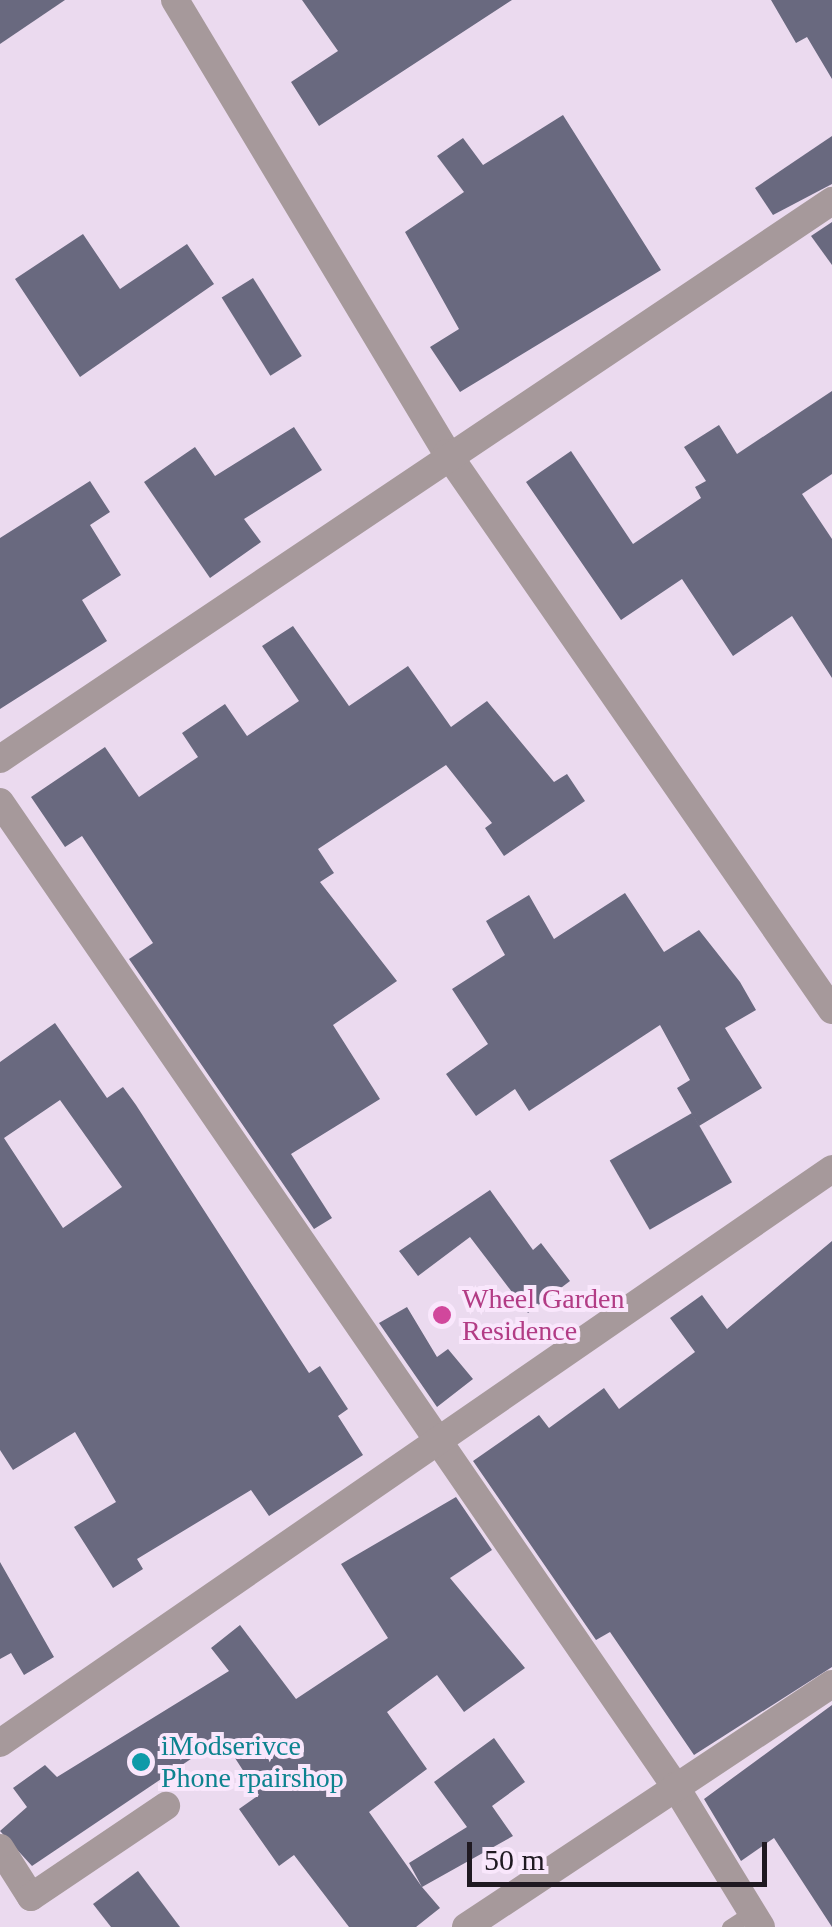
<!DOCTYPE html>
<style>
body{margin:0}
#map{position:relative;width:832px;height:1927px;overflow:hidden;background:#ebdaef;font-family:"Times New Roman",serif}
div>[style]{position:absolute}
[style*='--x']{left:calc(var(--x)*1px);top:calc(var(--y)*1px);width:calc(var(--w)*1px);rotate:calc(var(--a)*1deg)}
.building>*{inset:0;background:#69697f;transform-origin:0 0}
.service>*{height:15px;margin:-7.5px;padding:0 7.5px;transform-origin:7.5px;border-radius:7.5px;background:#a6999b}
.minor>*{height:28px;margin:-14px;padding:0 14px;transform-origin:14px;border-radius:14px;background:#a6999b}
.dots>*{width:28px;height:28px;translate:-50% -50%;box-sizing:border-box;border:5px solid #f9e7fc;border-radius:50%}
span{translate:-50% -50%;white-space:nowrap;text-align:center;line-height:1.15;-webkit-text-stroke:8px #f9e7fc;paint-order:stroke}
.hotel-label{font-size:28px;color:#b23c85}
.left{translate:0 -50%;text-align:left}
.culture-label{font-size:28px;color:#0d838f}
.scale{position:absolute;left:467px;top:1842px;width:300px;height:45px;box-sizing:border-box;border:5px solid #1f1921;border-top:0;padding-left:12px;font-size:30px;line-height:35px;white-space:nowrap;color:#1f1921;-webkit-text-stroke:8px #f9e7fc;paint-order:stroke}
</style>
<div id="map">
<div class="building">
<i style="clip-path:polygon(0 0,65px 0,0 44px)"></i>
<i style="clip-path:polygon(302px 0,512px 0,319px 126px,291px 82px,338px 51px)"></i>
<i style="clip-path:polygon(771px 0,832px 0,832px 79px,807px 37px,796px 43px)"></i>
<i style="clip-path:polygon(563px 115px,661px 270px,460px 392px,430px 347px,459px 329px,405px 232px,464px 192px,437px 156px,463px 138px,483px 165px)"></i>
<i style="clip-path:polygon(832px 136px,832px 184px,773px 215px,755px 188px)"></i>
<i style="clip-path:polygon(832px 222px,832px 265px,811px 236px)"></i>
<i style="clip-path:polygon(83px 234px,120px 289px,187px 244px,214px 284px,80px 377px,15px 279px)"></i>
<i style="left:253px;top:278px;width:92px;height:37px;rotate:58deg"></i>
<i style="clip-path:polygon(832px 391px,832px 474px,802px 494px,832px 539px,832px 678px,792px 616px,733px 656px,682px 579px,621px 620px,526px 482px,571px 451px,633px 544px,701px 498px,695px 487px,706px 481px,684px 447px,719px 425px,737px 454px)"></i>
<i style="clip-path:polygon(294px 427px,322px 470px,244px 519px,261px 542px,210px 578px,144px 482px,195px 447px,215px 476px)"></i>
<i style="clip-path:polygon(90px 481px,110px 512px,90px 525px,121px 575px,82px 600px,107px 641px,0 709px,0 538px)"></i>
<i style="clip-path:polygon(293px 626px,349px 706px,408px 666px,451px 727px,487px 701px,554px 782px,567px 774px,585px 801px,504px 856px,485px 828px,492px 823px,446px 765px,318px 849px,334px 873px,320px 882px,397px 981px,333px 1025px,380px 1099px,291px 1154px,332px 1218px,314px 1229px,129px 959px,153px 943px,82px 836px,65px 847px,31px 797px,105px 747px,139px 797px,198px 757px,182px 733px,225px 704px,247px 736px,299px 701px,262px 646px)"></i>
<i style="clip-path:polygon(625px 893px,664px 952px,699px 930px,740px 982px,756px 1010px,725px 1028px,762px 1088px,699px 1126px,677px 1088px,690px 1080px,660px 1025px,529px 1111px,515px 1089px,476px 1116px,446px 1074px,488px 1044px,452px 989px,505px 955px,486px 921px,529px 895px,554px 939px)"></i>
<i style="clip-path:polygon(evenodd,55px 1023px,107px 1098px,123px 1087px,136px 1105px,309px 1373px,320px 1366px,348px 1409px,338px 1416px,363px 1455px,269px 1516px,251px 1490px,137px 1559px,143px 1569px,113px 1588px,74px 1527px,116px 1502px,75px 1432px,13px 1470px,0 1450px,0 1062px,55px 1023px,60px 1100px,122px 1187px,63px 1228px,4px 1138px,60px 1100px)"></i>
<i style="left:692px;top:1113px;width:80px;height:95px;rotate:60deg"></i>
<i style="clip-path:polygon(490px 1190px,533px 1250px,541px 1243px,570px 1281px,528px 1313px,470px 1237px,418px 1276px,399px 1251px)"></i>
<i style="clip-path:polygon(832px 1241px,832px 1667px,694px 1755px,610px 1632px,596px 1640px,473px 1461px,539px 1415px,549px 1428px,604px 1388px,619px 1409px,695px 1352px,670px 1318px,702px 1295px,727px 1329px)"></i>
<i style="clip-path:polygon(407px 1307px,437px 1357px,448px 1349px,473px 1379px,437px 1407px,379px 1323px)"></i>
<i style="clip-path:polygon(456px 1497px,492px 1550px,450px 1578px,525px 1668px,464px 1712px,437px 1675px,387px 1712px,427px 1769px,369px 1812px,422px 1887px,409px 1863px,467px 1827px,434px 1782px,494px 1738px,525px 1782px,492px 1806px,513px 1836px,422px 1887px,440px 1908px,416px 1927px,349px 1927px,294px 1855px,279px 1866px,239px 1809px,259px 1795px,222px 1738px,32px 1866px,0 1831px,27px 1807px,13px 1788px,45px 1765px,57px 1777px,229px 1671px,211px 1648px,240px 1625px,296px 1699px,388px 1638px,341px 1564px)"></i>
<i style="clip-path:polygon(0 1562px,54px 1657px,24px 1675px,11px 1653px,0 1659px)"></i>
<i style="clip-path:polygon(832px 1705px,832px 1927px,774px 1838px,741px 1861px,704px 1799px)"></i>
<i style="clip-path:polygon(138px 1871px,180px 1927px,111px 1927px,93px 1904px)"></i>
</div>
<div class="service">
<i style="--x:729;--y:1927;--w:27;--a:-33"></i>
</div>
<div class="minor">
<i style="--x:175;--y:0;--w:528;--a:59.02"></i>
<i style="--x:447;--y:453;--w:677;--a:55.35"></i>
<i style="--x:0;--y:759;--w:1002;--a:-33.85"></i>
<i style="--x:0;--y:802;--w:1193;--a:55.55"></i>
<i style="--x:675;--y:1786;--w:165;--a:58.6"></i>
<i style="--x:0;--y:1743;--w:1011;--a:-34.6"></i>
<i style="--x:0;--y:1848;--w:58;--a:57.7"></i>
<i style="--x:31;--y:1897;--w:163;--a:-34"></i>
<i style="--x:466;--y:1927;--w:439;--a:-33.6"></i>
</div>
<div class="dots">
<i style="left:442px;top:1315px;background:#d1479c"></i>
<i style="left:141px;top:1762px;background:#0f9aa8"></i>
</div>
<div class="hotel-label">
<span class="left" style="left:462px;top:1315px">Wheel Garden<br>Residence</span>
</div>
<div class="culture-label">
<span class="left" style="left:161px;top:1762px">iModserivce<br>Phone rpairshop</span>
</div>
<div class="scale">50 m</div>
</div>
